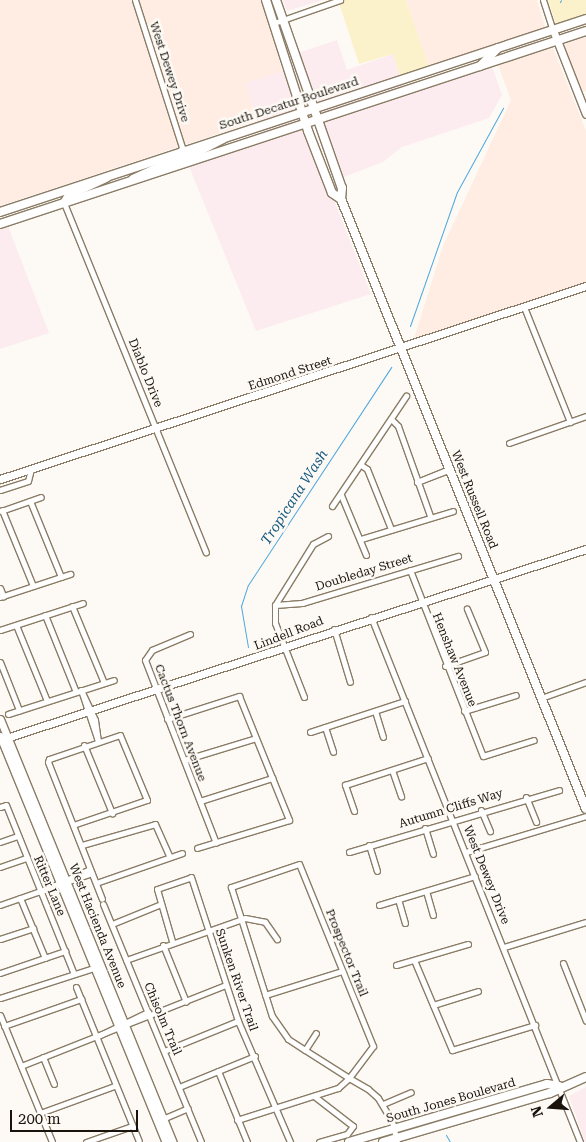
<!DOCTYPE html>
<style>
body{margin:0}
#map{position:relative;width:586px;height:1142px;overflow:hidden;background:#fdfaf5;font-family:"Roboto Serif",serif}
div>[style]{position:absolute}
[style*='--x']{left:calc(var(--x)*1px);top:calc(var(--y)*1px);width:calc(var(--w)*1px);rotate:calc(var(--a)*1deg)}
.commercial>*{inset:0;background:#fcecef}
.industrial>*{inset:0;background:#ffece3}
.sand>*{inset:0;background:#fbf1cb}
.stream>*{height:1px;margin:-0.5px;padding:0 0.5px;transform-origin:0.5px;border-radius:0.5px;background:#4ea7de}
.roads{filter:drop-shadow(1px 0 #8a7c66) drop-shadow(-1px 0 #8a7c66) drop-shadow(0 1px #8a7c66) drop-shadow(0 -1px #8a7c66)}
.street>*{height:5px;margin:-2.5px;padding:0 2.5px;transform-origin:2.5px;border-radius:2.5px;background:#fff}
.secondary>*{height:7px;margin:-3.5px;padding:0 3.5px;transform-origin:3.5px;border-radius:3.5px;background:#fff}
.primary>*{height:8px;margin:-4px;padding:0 4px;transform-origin:4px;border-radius:4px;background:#fff}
span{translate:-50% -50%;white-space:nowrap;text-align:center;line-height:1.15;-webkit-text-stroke:5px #fdfaf5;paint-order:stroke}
.street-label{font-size:12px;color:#19130b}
.water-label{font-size:14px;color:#195b80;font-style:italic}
.north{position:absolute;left:526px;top:1082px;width:50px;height:50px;-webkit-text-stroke:4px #fdfaf5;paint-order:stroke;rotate:252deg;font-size:14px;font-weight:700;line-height:20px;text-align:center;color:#19130b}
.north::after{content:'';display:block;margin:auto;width:18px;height:22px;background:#19130b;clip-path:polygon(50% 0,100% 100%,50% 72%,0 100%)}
.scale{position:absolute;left:10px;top:1110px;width:128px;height:22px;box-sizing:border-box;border:2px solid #19130b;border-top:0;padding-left:6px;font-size:15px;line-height:18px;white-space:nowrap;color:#19130b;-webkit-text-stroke:4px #fdfaf5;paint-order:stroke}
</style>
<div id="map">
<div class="commercial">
<i style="clip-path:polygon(283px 0,323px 0,287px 11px)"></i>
<i style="clip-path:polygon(337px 40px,347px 70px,393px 54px,406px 94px,492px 66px,502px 95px,489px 118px,402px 147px,383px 162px,341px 178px,319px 122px,305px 127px,371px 294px,256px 331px,188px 164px,263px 141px,246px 83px,282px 71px,295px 54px)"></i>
<i style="clip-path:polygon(8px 226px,49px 333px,0 349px,0 229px)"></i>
<i style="clip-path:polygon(586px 1087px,586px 1142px,585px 1142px,569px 1096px)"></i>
</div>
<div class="industrial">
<i style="clip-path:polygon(0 0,264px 0,282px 71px,246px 83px,257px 121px,0 206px)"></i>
<i style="clip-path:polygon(406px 0,537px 0,545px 27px,429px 67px)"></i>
<i style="clip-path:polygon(586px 37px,586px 91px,583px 92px,564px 50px,566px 43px)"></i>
<i style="clip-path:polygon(553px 48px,586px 131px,586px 283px,412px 345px,443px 246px,511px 100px,498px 65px)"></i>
</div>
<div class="sand">
<i style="clip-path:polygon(338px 0,406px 0,429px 67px,400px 76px,393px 54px,359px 64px)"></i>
<i style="clip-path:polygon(548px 0,586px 0,586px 14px,556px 24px)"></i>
</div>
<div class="stream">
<i style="--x:560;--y:2;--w:2;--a:-63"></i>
<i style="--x:410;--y:326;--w:142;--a:-70.7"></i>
<i style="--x:457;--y:192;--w:96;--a:-61.3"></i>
<i style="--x:248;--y:647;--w:42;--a:-99.7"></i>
<i style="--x:241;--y:606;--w:22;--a:-72"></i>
<i style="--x:248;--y:585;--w:261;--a:-56.7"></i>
<i style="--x:446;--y:1135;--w:8;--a:60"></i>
</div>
<div class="roads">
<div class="street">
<i style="--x:135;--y:0;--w:157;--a:72.3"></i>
<i style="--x:543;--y:0;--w:32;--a:72"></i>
<i style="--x:274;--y:23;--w:70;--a:-19.2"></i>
<i style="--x:64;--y:203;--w:377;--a:67.9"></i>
<i style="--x:524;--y:307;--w:124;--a:68.2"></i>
<i style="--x:391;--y:419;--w:10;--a:45"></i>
<i style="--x:398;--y:426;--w:96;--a:70.4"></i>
<i style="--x:509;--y:443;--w:82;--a:-19.3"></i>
<i style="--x:361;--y:465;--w:7;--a:34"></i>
<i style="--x:367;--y:469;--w:65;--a:68.2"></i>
<i style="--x:417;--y:482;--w:35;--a:-22"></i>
<i style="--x:417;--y:482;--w:33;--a:-21"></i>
<i style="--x:0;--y:490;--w:29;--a:-18"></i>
<i style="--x:28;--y:481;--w:12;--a:-76"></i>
<i style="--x:341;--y:495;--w:65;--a:67.4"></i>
<i style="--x:30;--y:501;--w:82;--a:67.8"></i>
<i style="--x:332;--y:506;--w:133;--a:-56.1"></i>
<i style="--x:2;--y:510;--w:82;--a:67.8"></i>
<i style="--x:1;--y:511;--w:42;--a:-19.3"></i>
<i style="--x:361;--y:539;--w:96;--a:-16.9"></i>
<i style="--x:410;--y:570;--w:200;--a:68.6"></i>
<i style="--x:483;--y:756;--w:53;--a:-17.4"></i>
<i style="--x:0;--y:588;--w:9;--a:69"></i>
<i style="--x:0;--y:597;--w:74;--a:-18.2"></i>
<i style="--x:275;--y:605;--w:27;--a:-4"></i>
<i style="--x:302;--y:603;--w:163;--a:-16.8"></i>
<i style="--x:72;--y:606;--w:83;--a:67.4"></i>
<i style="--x:45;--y:615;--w:83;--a:68.1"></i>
<i style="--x:371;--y:617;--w:565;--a:68.29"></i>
<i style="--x:16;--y:625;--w:82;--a:67.8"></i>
<i style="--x:334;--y:629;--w:55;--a:73.2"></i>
<i style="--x:0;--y:630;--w:87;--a:-18"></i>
<i style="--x:190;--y:634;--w:41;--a:157.2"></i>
<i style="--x:152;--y:650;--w:12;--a:125"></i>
<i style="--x:145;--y:660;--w:196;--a:68.8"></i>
<i style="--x:0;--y:662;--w:52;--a:68.4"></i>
<i style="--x:445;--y:666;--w:42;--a:-19.3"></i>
<i style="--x:485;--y:652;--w:47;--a:-112.7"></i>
<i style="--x:81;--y:690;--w:33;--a:65"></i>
<i style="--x:95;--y:720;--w:21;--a:82"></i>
<i style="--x:81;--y:690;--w:54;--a:71.6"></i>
<i style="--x:304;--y:697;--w:79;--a:-111.4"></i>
<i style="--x:275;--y:623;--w:18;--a:-90"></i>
<i style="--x:275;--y:605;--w:72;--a:-58.1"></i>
<i style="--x:313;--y:544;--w:17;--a:-28"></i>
<i style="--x:541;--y:698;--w:48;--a:-19.6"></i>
<i style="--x:375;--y:711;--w:27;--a:73"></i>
<i style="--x:464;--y:711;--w:54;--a:-17.1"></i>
<i style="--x:8;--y:714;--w:111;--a:-17.8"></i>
<i style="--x:167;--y:719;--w:76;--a:-17.7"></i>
<i style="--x:239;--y:696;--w:134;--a:68"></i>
<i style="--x:289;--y:820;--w:96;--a:163.1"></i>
<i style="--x:325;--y:727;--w:26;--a:72"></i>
<i style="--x:310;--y:732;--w:100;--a:-18.1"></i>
<i style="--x:84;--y:745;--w:74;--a:67.6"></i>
<i style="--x:184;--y:760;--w:75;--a:-17"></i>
<i style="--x:392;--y:770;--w:28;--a:71"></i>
<i style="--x:526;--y:797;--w:27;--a:68"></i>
<i style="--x:200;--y:801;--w:76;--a:-17.7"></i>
<i style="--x:0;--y:807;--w:6;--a:-18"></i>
<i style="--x:6;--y:805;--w:182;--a:68.1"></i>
<i style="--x:481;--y:810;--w:23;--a:67"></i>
<i style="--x:354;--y:811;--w:28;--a:-109"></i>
<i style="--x:345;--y:785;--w:87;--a:-18"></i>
<i style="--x:73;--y:825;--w:78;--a:-18.7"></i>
<i style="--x:147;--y:800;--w:70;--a:-112.6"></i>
<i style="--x:120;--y:735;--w:75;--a:161.3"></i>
<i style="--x:49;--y:759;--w:3;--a:108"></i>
<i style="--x:48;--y:762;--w:147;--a:68.5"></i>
<i style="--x:425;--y:828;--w:27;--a:73"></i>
<i style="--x:0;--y:842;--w:18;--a:-19"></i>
<i style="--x:82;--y:845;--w:76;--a:-16"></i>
<i style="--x:155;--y:824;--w:36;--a:66"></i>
<i style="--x:369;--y:845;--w:27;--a:73"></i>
<i style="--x:349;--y:852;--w:219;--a:-16.4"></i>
<i style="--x:466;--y:852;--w:125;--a:-16.7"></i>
<i style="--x:0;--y:867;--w:28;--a:-19"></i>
<i style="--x:96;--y:883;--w:91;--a:-19.2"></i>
<i style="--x:426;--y:891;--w:25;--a:74"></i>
<i style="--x:40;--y:892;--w:55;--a:-24.7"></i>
<i style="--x:20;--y:898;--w:65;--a:67.4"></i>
<i style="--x:398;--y:899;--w:25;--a:74"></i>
<i style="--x:103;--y:904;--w:257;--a:67.6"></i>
<i style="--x:0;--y:905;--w:97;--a:-19.2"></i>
<i style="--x:379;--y:905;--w:100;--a:-16.8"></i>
<i style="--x:112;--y:924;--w:53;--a:-22.2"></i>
<i style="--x:0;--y:939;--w:35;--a:-18"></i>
<i style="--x:172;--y:941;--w:54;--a:-106.1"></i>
<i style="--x:157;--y:889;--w:36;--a:-19"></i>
<i style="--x:191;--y:877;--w:151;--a:71.9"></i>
<i style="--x:238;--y:1021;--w:132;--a:66.7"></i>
<i style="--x:163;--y:945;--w:61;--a:68"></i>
<i style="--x:504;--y:947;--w:86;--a:-17"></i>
<i style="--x:126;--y:960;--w:126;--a:-19.4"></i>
<i style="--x:245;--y:918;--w:20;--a:11"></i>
<i style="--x:265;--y:922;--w:21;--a:55"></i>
<i style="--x:414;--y:960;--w:98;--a:67.1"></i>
<i style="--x:452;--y:1050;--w:87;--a:-16.8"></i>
<i style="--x:563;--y:963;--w:62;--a:68.4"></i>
<i style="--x:396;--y:965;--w:75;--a:-16.3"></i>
<i style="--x:0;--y:973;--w:69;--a:-18.7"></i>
<i style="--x:76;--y:987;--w:166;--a:67.8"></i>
<i style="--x:265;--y:995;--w:81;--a:-17.3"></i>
<i style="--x:0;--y:998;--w:102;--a:-17.7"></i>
<i style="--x:433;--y:1005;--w:47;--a:-17.3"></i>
<i style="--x:0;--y:1015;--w:137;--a:67.7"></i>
<i style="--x:4;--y:1026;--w:82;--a:-19.3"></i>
<i style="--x:96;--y:1037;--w:58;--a:-25.7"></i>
<i style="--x:305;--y:1050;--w:20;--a:-57"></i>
<i style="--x:164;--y:1051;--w:80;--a:-22.1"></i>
<i style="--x:43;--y:1057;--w:29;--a:68"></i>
<i style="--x:21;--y:1066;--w:220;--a:-21.6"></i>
<i style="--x:218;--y:1071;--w:77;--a:67.8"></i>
<i style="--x:179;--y:1087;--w:82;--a:-22.2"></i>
<i style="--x:314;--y:1096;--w:49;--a:37.6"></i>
<i style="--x:353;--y:1126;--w:10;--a:127"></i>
<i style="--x:347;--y:1134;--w:29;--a:164"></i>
<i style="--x:383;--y:1104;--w:30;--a:-23"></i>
<i style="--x:40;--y:1113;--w:79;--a:-20"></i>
<i style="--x:160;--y:1120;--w:30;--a:-23"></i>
<i style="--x:237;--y:1120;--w:106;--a:-17.6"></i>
<i style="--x:338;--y:1088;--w:15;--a:-42"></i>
<i style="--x:349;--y:1078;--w:40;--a:-53"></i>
<i style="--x:373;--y:1046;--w:196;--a:-112.1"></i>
<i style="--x:299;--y:864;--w:72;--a:161.3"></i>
<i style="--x:231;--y:887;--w:135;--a:72.4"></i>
<i style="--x:272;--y:1016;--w:28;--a:55"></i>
<i style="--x:288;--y:1039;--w:20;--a:33"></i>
<i style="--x:305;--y:1050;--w:52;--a:32.5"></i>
<i style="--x:349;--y:1078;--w:22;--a:30"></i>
<i style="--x:368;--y:1089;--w:13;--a:42"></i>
<i style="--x:378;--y:1098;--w:27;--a:59"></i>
<i style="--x:392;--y:1121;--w:22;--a:77"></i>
<i style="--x:86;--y:1142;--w:49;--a:-19.2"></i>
</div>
<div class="secondary">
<i style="--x:553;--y:30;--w:90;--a:68.6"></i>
<i style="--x:0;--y:479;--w:617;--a:-18.23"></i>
<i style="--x:0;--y:719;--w:457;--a:67.8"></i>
<i style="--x:0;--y:736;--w:439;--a:67.8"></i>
<i style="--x:0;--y:740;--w:616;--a:-18.05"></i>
</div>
<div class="primary">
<i style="--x:266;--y:0;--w:138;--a:72.2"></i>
<i style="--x:308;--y:131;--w:66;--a:68.8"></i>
<i style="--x:332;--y:193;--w:11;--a:34"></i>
<i style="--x:276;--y:0;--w:199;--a:70.7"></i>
<i style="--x:342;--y:188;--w:11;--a:95"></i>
<i style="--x:341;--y:199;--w:657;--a:68.12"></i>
<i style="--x:480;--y:66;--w:25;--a:-45"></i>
<i style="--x:184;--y:159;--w:44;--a:-27.1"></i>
<i style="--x:133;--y:179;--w:51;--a:-24.5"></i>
<i style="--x:179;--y:158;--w:9;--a:-63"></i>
<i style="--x:64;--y:203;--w:9;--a:-58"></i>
<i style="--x:69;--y:195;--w:41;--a:-24.7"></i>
<i style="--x:0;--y:212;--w:617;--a:-18.23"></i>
<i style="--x:0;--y:224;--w:617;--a:-18.23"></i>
<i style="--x:349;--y:1142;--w:206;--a:-16.3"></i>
<i style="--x:547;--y:1084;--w:12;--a:9"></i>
<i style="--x:383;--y:1142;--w:174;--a:-16.4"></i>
<i style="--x:550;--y:1093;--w:39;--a:-24"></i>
</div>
</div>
<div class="street-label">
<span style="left:169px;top:72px;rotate:72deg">West Dewey Drive</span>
<span style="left:289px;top:104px;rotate:-18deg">South Decatur Boulevard</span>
<span style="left:145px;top:373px;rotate:68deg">Diablo Drive</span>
<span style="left:290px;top:374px;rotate:-18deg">Edmond Street</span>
<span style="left:474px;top:500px;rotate:68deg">West Russell Road</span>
<span style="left:364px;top:573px;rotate:-17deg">Doubleday Street</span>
<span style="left:289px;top:634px;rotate:-21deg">Lindell Road</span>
<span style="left:454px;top:660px;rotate:68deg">Henshaw Avenue</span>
<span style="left:180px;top:723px;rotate:69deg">Cactus Thorn Avenue</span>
<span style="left:451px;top:809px;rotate:-17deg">Autumn Cliffs Way</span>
<span style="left:486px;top:875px;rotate:68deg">West Dewey Drive</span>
<span style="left:49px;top:886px;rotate:67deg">Ritter Lane</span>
<span style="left:97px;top:926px;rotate:68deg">West Hacienda Avenue</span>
<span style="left:346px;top:953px;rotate:68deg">Prospector Trail</span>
<span style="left:236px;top:980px;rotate:71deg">Sunken River Trail</span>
<span style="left:162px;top:1019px;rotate:67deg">Chisolm Trail</span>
<span style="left:451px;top:1101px;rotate:-16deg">South Jones Boulevard</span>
</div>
<div class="water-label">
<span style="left:294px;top:497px;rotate:-57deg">Tropicana Wash</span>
</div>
<div class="north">N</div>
<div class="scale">200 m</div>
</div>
